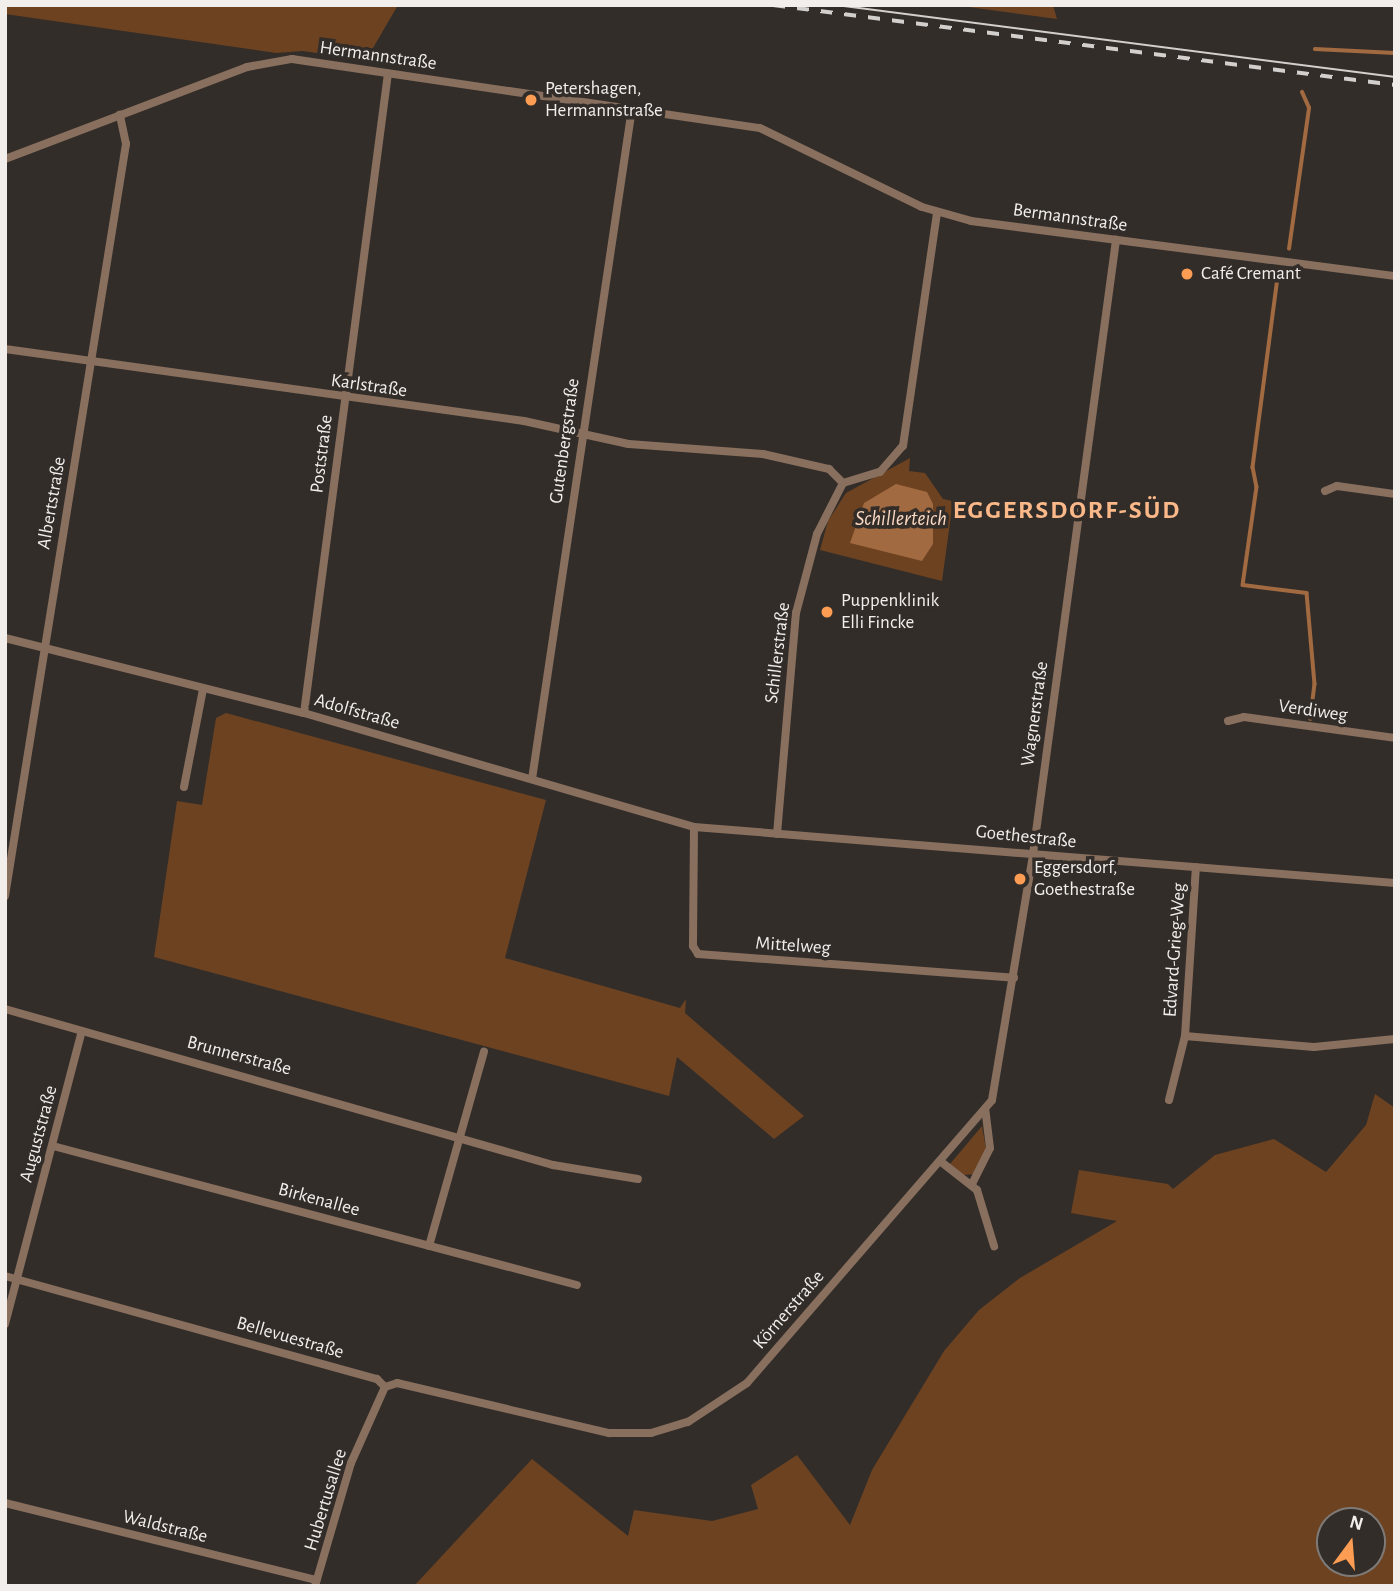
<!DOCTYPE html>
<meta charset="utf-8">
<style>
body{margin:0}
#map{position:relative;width:1400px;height:1591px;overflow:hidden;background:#322d29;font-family:"Alegreya Sans",sans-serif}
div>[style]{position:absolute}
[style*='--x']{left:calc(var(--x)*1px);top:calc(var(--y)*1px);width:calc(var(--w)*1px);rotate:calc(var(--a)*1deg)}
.green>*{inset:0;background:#6d4221}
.water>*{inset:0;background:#a26a40}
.stream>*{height:3.5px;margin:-1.75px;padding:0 1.75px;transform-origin:1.75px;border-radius:1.75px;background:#a26a40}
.street>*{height:8px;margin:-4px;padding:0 4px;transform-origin:4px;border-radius:4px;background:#886f5e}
.tram>*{height:2px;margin:-1px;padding:0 1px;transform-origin:1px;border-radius:1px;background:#d2cfcd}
.rail>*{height:3.5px;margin-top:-1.75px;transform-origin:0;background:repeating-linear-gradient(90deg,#d2cfcd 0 12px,transparent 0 24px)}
.dots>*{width:19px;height:19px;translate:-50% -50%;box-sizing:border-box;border:4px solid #322d29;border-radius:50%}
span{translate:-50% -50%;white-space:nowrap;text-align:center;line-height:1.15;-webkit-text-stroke:7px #322d29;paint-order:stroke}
.street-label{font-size:19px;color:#f1eeec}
.poi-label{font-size:19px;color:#f1eeec}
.left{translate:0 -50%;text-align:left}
.water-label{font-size:21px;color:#fcdac3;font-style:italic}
.district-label{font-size:26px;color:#fbb889;font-weight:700;letter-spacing:2px}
.frame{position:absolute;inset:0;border:7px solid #f1eeec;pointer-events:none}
.north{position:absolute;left:1316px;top:1507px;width:70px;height:70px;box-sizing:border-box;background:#322d29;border:2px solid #7e7a77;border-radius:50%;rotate:16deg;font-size:19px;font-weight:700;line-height:28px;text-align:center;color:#f1eeec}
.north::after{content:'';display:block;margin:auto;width:24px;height:32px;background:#fc9d53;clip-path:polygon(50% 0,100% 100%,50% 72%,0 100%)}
</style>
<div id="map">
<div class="green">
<i style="clip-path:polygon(5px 5px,398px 5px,366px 60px,303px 51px,276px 53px,5px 14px)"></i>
<i style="clip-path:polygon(954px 5px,1053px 5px,1057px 19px)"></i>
<i style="clip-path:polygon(910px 458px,909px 471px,925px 473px,943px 499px,953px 501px,942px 581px,820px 550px,828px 521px,846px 493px)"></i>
<i style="clip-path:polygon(226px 713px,546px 800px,505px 958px,680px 1008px,686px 999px,685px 1013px,804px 1116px,774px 1139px,677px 1057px,669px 1096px,154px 957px,177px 801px,202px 805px,216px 718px)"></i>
<i style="clip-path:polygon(evenodd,1375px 1094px,1395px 1108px,1395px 1586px,414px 1586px,532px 1459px,628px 1536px,634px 1510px,712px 1521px,758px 1509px,751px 1485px,797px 1455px,850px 1525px,872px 1470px,944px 1351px,979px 1310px,1020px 1278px,1117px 1221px,1071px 1213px,1079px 1170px,1168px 1184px,1173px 1189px,1215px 1155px,1274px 1139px,1326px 1172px,1366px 1125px,1375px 1094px,1372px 1521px,1372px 1563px,1330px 1563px,1330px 1521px,1372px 1521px)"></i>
<i style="clip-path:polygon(982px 1126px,986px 1149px,978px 1174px,961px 1175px,950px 1164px)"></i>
</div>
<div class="water">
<i style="clip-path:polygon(896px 484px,927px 492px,933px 504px,933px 544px,922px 561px,850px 543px,864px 503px)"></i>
</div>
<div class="stream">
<i style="--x:1315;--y:49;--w:80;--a:2.9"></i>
<i style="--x:1289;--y:249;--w:142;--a:-81.9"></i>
<i style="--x:1309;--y:108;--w:17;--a:-114"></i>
<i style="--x:1279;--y:270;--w:199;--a:97.5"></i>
<i style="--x:1253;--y:467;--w:20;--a:79"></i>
<i style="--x:1257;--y:487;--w:99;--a:98.1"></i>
<i style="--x:1243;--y:585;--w:64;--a:7.1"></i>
<i style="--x:1307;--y:593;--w:91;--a:85"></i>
<i style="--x:1315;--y:684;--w:35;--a:97"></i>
</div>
<div class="street">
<i style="--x:5;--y:159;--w:259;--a:-20.8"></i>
<i style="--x:247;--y:67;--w:46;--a:-10.1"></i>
<i style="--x:292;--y:59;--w:473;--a:8.4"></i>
<i style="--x:760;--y:128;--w:180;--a:26"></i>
<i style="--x:922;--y:207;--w:51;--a:15.9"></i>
<i style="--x:971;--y:221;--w:428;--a:7.4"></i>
<i style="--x:5;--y:349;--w:524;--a:7.9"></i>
<i style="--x:524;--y:421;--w:107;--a:12.4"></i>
<i style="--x:629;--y:444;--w:134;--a:4.3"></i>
<i style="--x:763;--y:454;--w:68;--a:12.8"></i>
<i style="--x:829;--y:469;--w:20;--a:45"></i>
<i style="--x:843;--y:483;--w:39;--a:-17"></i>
<i style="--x:880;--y:472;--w:35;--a:-49"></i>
<i style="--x:903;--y:446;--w:236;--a:-81.7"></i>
<i style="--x:1325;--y:491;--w:13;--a:-23"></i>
<i style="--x:1337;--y:486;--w:59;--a:7.9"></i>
<i style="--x:5;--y:638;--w:308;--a:14.1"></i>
<i style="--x:304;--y:713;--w:406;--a:16.3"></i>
<i style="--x:694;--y:827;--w:703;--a:4.57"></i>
<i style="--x:304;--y:713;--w:645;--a:-82.52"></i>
<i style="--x:1228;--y:721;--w:16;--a:-14"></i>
<i style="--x:1244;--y:717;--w:152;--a:7.9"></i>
<i style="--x:532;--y:779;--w:678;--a:-81.52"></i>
<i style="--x:184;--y:787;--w:100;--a:-79"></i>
<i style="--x:694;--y:827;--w:119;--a:90.5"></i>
<i style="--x:693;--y:946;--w:9;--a:58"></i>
<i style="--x:698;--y:954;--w:317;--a:4.3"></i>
<i style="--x:777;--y:834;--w:222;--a:-85.1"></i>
<i style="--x:796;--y:613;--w:82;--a:-75.1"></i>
<i style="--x:817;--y:534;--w:57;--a:-63"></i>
<i style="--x:5;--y:896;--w:762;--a:-80.86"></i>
<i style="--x:126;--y:144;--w:30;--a:-102"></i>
<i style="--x:5;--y:1009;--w:570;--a:15.89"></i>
<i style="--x:553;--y:1165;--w:86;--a:9.4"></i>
<i style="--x:1185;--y:1036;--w:129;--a:4.9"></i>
<i style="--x:1314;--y:1047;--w:81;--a:-5.6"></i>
<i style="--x:1169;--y:1100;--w:66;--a:-76"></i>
<i style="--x:1185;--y:1036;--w:169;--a:-86.3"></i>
<i style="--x:53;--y:1146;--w:542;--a:14.86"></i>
<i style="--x:940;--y:1161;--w:47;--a:38.1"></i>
<i style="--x:977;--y:1190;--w:59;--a:73.1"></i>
<i style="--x:972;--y:1184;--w:40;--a:-63.4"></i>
<i style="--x:990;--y:1148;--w:38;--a:-97"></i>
<i style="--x:429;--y:1246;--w:202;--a:-74.2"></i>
<i style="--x:5;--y:1276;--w:386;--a:15.5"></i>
<i style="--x:377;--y:1379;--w:11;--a:45"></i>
<i style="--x:5;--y:1324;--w:300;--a:-75.3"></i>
<i style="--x:385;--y:1387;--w:13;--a:-18"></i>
<i style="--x:397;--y:1383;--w:218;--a:13.3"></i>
<i style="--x:609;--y:1433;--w:42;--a:0"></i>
<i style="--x:651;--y:1433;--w:39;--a:-17"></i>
<i style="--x:688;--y:1422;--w:71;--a:-33.5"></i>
<i style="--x:747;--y:1383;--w:374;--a:-49.1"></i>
<i style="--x:992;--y:1100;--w:249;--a:-80.5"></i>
<i style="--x:1033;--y:854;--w:620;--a:-82.3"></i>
<i style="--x:5;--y:1503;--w:321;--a:13.9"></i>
<i style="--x:315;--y:1586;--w:128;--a:-73.7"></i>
<i style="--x:351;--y:1463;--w:83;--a:-65.9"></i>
</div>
<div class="tram">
<i style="--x:836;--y:5;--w:564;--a:7.34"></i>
</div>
<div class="rail">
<i style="--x:773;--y:5;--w:627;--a:7.33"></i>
</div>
<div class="dots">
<i style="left:531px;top:100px;background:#fc9d53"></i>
<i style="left:1187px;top:274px;background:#fc9d53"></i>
<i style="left:827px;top:612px;background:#fc9d53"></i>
<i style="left:1020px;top:879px;background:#fc9d53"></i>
</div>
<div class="street-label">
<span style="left:378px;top:56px;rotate:8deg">Hermannstraße</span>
<span style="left:1070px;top:218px;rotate:8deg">Bermannstraße</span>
<span style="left:369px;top:386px;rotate:8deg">Karlstraße</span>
<span style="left:565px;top:441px;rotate:-82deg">Gutenbergstraße</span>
<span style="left:322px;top:454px;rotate:-83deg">Poststraße</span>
<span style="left:52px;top:503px;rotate:-80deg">Albertstraße</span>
<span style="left:778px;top:653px;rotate:-83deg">Schillerstraße</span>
<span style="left:1313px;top:711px;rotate:8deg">Verdiweg</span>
<span style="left:357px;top:712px;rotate:16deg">Adolfstraße</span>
<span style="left:1035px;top:714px;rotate:-82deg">Wagnerstraße</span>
<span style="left:1026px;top:837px;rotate:6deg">Goethestraße</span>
<span style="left:793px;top:946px;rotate:4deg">Mittelweg</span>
<span style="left:1175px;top:950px;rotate:-86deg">Edvard-Grieg-Weg</span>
<span style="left:239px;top:1056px;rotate:15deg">Brunnerstraße</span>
<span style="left:39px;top:1134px;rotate:-75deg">Auguststraße</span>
<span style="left:319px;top:1200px;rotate:15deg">Birkenallee</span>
<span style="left:789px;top:1310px;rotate:-49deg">Körnerstraße</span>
<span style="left:290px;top:1338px;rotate:16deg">Bellevuestraße</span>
<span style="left:326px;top:1500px;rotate:-73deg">Hubertusallee</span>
<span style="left:165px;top:1527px;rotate:14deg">Waldstraße</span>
</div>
<div class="poi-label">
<span class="left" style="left:545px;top:100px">Petershagen,<br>Hermannstraße</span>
<span class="left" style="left:1201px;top:274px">Café Cremant</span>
<span class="left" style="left:841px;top:612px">Puppenklinik<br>Elli Fincke</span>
<span class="left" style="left:1034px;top:879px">Eggersdorf,<br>Goethestraße</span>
</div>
<div class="water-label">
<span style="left:901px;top:519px">Schillerteich</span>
</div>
<div class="district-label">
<span style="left:1067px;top:511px">EGGERSDORF-SÜD</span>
</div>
<div class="frame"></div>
<div class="north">N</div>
</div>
